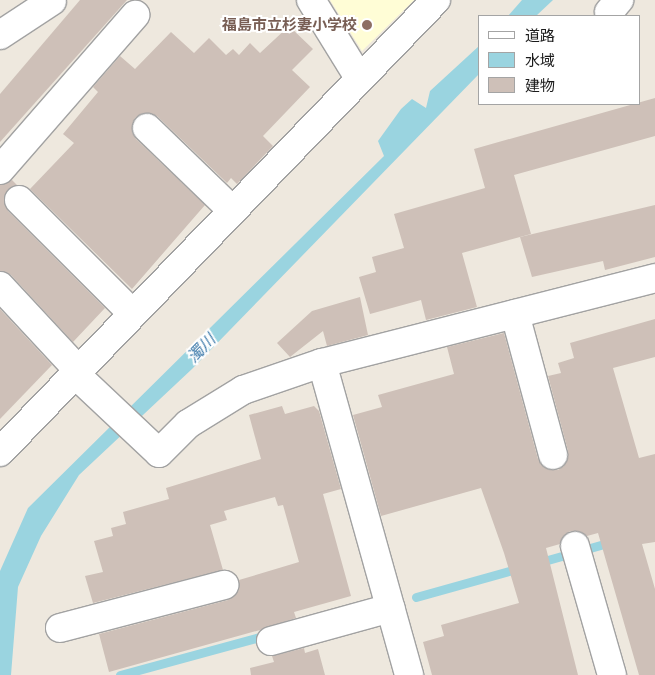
<!DOCTYPE html>
<meta charset="utf-8">
<style>
body{margin:0}
#map{position:relative;width:655px;height:675px;overflow:hidden;background:#eee8de;font-family:"IBM Plex Sans","Noto Sans JP",sans-serif}
div>[style]{position:absolute}
[style*='--x']{left:calc(var(--x)*1px);top:calc(var(--y)*1px);width:calc(var(--w)*1px);rotate:calc(var(--a)*1deg)}
.education>*{inset:0;background:#fffdd6}
.water>*{inset:0;background:#9ad4e0}
.stream>*{height:9px;margin:-4.5px;padding:0 4.5px;transform-origin:4.5px;border-radius:4.5px;background:#9ad4e0}
.building>*{inset:0;background:#cec0b8}
.roads{filter:drop-shadow(1px 0 #a2a2a2) drop-shadow(-1px 0 #a2a2a2) drop-shadow(0 1px #a2a2a2) drop-shadow(0 -1px #a2a2a2)}
.street>*{height:28px;margin:-14px;padding:0 14px;transform-origin:14px;border-radius:14px;background:#fff}
.dots>*{width:14px;height:14px;translate:-50% -50%;box-sizing:border-box;border:2px solid #fff;border-radius:50%}
span{translate:-50% -50%;white-space:nowrap;text-align:center;line-height:1.15;-webkit-text-stroke:4px #fff;paint-order:stroke}
.education-label{font-size:15px;color:#785e54;font-weight:700}
.right{translate:-100% -50%;text-align:right}
.water-label{font-size:16px;color:#3d7aaa;font-style:italic}
.legend{position:absolute;left:478px;top:15px;width:162px;height:90px;box-sizing:border-box;background:#fff;border:1px solid #a4a4a4;margin:0;padding:6px 9px;list-style:none;font-size:15px;color:#1b1b1b}
.legend li{display:flex;align-items:center;gap:10px;height:25px}
.legend b{width:25px;border:1px solid #a4a4a4}
</style>
<div id="map">
<div class="education">
<i style="clip-path:polygon(330px 0,414px 0,362px 51px)"></i>
</div>
<div class="water">
<i style="clip-path:polygon(522px 0,553px 0,536px 16px,508px 16px)"></i>
<i style="clip-path:polygon(479px 46px,479px 74px,192px 369px,79px 475px,41px 536px,18px 587px,11px 675px,0 675px,0 571px,28px 508px,384px 156px,378px 141px,401px 109px,412px 99px,426px 108px,430px 91px)"></i>
</div>
<div class="stream">
<i style="--x:537;--y:563;--w:77;--a:-15.8"></i>
<i style="--x:416;--y:597;--w:108;--a:-15.6"></i>
<i style="--x:120;--y:675;--w:152;--a:-15.2"></i>
</div>
<div class="building">
<i style="clip-path:polygon(80px 0,127px 0,0 142px,0 94px)"></i>
<i style="clip-path:polygon(289px 26px,313px 49px,292px 70px,310px 87px,263px 136px,273px 146px,237px 184px,231px 178px,227px 183px,157px 116px,143px 113px,135px 118px,132px 132px,136px 139px,205px 205px,132px 289px,30px 189px,74px 143px,63px 134px,98px 92px,93px 87px,120px 56px,135px 69px,171px 32px,194px 53px,209px 38px,226px 55px,233px 49px,239px 55px,250px 43px,260px 53px)"></i>
<i style="clip-path:polygon(655px 98px,655px 136px,514px 175px,531px 234px,462px 253px,477px 307px,426px 320px,421px 300px,370px 314px,359px 277px,376px 272px,372px 257px,404px 248px,394px 214px,485px 188px,474px 149px)"></i>
<i style="clip-path:polygon(12px 180px,17px 185px,4px 196px,8px 211px,105px 308px,73px 342px,11px 275px,0 271px,0 185px)"></i>
<i style="clip-path:polygon(655px 205px,655px 257px,605px 270px,603px 261px,532px 277px,520px 237px)"></i>
<i style="clip-path:polygon(360px 297px,368px 335px,327px 346px,323px 331px,290px 357px,277px 343px,312px 311px)"></i>
<i style="clip-path:polygon(0 309px,52px 365px,0 419px)"></i>
<i style="clip-path:polygon(655px 319px,655px 357px,613px 368px,639px 458px,655px 454px,655px 542px,642px 544px,655px 589px,655px 675px,639px 675px,598px 533px,587px 536px,578px 531px,570px 531px,560px 544px,546px 548px,578px 675px,432px 675px,423px 642px,444px 636px,441px 625px,519px 603px,504px 553px,481px 488px,381px 516px,353px 415px,382px 407px,378px 395px,454px 374px,447px 347px,504px 333px,538px 459px,549px 470px,558px 470px,564px 466px,568px 451px,548px 376px,561px 373px,558px 363px,574px 358px,570px 343px)"></i>
<i style="clip-path:polygon(282px 406px,285px 414px,314px 406px,319px 411px,341px 489px,323px 494px,351px 596px,294px 612px,296px 618px,260px 630px,109px 672px,99px 634px,228px 600px,239px 590px,239px 580px,299px 562px,283px 505px,278px 506px,275px 497px,224px 511px,227px 520px,210px 525px,223px 570px,93px 603px,85px 576px,103px 572px,94px 541px,113px 536px,111px 528px,126px 524px,123px 512px,169px 499px,166px 488px,261px 459px,249px 415px)"></i>
<i style="clip-path:polygon(304px 648px,305px 653px,318px 649px,325px 675px,251px 675px,250px 668px,274px 662px,272px 656px)"></i>
</div>
<div class="roads">
<div class="street">
<i style="--x:311;--y:0;--w:89;--a:58.3"></i>
<i style="--x:609;--y:12;--w:16;--a:-50"></i>
<i style="--x:0;--y:35;--w:62;--a:-33.2"></i>
<i style="--x:147;--y:128;--w:117;--a:44"></i>
<i style="--x:0;--y:170;--w:206;--a:-48.9"></i>
<i style="--x:19;--y:200;--w:158;--a:45"></i>
<i style="--x:0;--y:286;--w:113;--a:47.1"></i>
<i style="--x:515;--y:314;--w:146;--a:74.9"></i>
<i style="--x:322;--y:363;--w:324;--a:74.4"></i>
<i style="--x:73;--y:372;--w:118;--a:43.3"></i>
<i style="--x:159;--y:453;--w:41;--a:-45"></i>
<i style="--x:188;--y:424;--w:65;--a:-31.7"></i>
<i style="--x:243;--y:390;--w:83;--a:-18.9"></i>
<i style="--x:322;--y:363;--w:344;--a:-14.3"></i>
<i style="--x:0;--y:452;--w:628;--a:-46.03"></i>
<i style="--x:575;--y:546;--w:134;--a:74"></i>
<i style="--x:60;--y:628;--w:170;--a:-14.7"></i>
<i style="--x:271;--y:641;--w:124;--a:-15.4"></i>
</div>
</div>
<div class="dots">
<i style="left:367px;top:25px;background:#8d6e63"></i>
</div>
<div class="education-label">
<span class="right" style="left:357px;top:25px">福島市立杉妻小学校</span>
</div>
<div class="water-label">
<span style="left:201px;top:348px;rotate:-46deg">濁川</span>
</div>
<ul class="legend">
<li><b style="height:6px;background:#fff"></b>道路</li>
<li><b style="height:14px;background:#9ad4e0"></b>水域</li>
<li><b style="height:14px;background:#cec0b8"></b>建物</li>
</ul>
</div>
